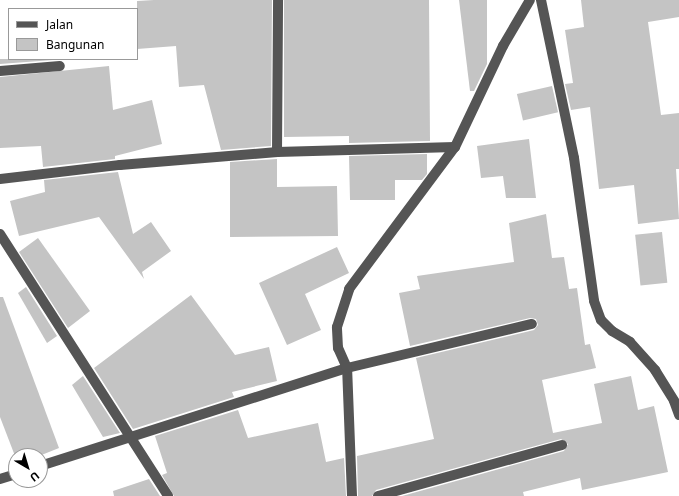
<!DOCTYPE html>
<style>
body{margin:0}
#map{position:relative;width:679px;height:496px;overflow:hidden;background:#fff;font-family:"Noto Sans",sans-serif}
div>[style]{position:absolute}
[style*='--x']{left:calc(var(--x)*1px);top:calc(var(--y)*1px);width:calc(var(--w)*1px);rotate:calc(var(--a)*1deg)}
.building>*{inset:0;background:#c4c4c4;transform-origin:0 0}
.minor>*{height:10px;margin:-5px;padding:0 5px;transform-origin:5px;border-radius:5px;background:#555}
span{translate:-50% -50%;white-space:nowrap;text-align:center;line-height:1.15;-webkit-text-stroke:4px #fff;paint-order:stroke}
.legend{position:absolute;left:8px;top:8px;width:130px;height:52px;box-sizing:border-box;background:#fff;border:1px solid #999;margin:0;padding:5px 7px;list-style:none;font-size:12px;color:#000}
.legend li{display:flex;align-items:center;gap:8px;height:20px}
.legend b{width:20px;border:1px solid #999}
.north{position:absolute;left:8px;top:448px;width:40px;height:40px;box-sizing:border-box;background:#fff;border:1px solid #999;border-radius:50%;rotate:142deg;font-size:11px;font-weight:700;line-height:16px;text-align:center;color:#000}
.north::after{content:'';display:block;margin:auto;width:14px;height:18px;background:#000;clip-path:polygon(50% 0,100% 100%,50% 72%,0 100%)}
</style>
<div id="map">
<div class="building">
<i style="clip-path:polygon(154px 0,272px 0,271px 146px,221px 150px,204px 85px,179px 87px,176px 46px,137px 49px,137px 1px)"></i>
<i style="clip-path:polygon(284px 0,429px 0,430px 141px,349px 143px,349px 136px,284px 137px)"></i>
<i style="clip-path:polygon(459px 0,487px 0,487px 64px,474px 91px,470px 91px)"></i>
<i style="clip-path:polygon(581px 0,679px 0,679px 17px,648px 22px,661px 115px,679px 113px,679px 169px,676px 169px,679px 219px,638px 224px,634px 185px,599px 189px,590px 107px,571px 110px,565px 84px,573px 83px,565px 30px,584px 27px)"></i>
<i style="clip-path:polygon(0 59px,52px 59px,53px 60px,0 64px)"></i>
<i style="clip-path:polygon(109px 66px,113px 110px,152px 100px,162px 144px,115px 156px,115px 159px,43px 167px,41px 146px,0 148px,0 77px)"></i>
<i style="left:552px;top:86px;width:27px;height:36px;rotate:77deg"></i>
<i style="clip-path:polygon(529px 139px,536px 198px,506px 198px,503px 176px,481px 178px,477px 146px)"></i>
<i style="clip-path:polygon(427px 154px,427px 174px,422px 180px,395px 180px,395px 200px,350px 200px,349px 156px)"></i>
<i style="clip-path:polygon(277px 159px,277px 187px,337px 186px,338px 236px,230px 237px,230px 162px)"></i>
<i style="clip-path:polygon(118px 172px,133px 234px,151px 222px,171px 251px,142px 272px,144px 279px,99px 217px,19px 236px,10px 201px,45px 192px,44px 180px)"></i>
<i style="clip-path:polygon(546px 214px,552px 258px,564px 257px,569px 289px,577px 288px,585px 345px,590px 344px,596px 368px,542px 380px,553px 433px,602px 423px,594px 384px,631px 376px,638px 410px,654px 406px,668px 472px,582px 490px,580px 478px,523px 492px,524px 496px,402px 496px,564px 451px,568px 444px,561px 439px,376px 490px,372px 496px,358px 496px,357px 456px,434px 439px,416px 358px,534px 330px,538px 325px,536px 319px,530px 318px,410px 346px,399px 293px,420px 289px,417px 276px,514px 262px,509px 223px)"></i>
<i style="left:662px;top:232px;width:51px;height:27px;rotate:84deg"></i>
<i style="clip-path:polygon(38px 238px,90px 311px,68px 328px,19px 252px)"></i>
<i style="clip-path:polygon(337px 247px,349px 273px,305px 294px,321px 330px,287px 345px,259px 283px)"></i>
<i style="clip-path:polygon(26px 287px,57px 336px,47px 343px,18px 293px)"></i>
<i style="clip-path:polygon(191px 295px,235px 355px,269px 347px,277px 381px,232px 392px,234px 397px,133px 429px,94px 368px)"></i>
<i style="clip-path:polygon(0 297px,3px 297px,59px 448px,39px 456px,15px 456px,0 417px)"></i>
<i style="clip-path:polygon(83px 376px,120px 433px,103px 437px,72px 385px)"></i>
<i style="clip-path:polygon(238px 410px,248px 438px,318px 423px,326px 462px,344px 458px,346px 496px,174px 496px,162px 475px,167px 473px,155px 436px)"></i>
<i style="clip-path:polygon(149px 479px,160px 496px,114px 496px,113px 491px)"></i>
</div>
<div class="minor">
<i style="--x:541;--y:0;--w:161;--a:78.2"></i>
<i style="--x:574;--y:158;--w:144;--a:82"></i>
<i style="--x:594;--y:301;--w:20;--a:70"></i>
<i style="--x:601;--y:320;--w:16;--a:45"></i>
<i style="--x:612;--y:331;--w:21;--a:31"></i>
<i style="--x:630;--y:342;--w:38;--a:48"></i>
<i style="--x:655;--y:370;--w:36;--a:58"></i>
<i style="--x:674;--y:401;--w:15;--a:70"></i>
<i style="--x:0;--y:71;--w:60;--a:-4.8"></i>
<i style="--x:277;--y:152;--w:152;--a:-89.6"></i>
<i style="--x:0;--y:179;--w:121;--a:-6.7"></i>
<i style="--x:120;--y:165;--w:158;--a:-4.7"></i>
<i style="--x:277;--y:152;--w:178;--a:-1.6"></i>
<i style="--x:0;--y:234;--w:311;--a:57.3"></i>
<i style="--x:40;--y:466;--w:322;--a:-17.7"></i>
<i style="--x:347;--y:368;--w:190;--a:-13.4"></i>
<i style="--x:0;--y:479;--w:17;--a:-17"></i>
<i style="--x:352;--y:496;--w:128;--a:-92.2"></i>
<i style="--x:347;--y:368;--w:22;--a:-114"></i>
<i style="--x:338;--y:348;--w:21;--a:-93"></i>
<i style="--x:337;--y:327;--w:40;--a:-72"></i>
<i style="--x:349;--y:289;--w:177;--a:-53.3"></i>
<i style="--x:455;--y:147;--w:112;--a:-64.6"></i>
<i style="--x:503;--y:46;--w:53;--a:-59.6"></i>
<i style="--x:378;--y:496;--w:191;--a:-15.5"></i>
</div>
<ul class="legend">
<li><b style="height:5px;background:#555"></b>Jalan</li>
<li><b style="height:11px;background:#c4c4c4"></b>Bangunan</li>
</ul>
<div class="north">U</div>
</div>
